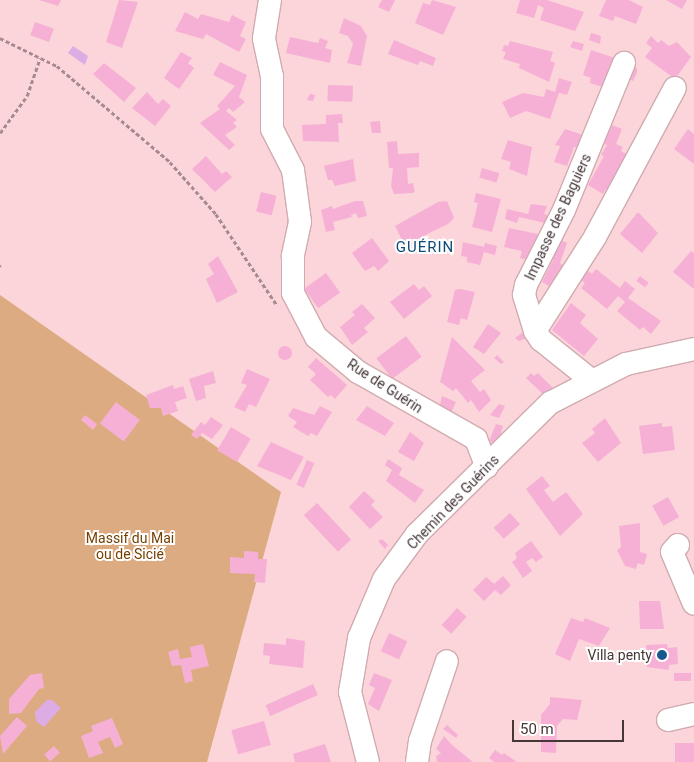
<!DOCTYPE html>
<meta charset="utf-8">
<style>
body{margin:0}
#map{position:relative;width:694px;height:762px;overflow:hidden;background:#fbd5d9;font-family:Roboto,sans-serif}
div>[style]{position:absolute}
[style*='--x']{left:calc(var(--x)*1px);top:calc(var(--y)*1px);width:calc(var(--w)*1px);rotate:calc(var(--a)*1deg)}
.green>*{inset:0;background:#dcab81}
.water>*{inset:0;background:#ddace4}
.building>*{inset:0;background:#f7b0d5;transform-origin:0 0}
.round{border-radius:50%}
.path>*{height:2.5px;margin-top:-1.25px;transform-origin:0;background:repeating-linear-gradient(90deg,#a68b8e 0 4px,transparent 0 6.5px)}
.roads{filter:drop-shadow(1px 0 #d0abaf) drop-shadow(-1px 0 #d0abaf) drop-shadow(0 1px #d0abaf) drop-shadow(0 -1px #d0abaf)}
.minor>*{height:22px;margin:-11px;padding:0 11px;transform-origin:11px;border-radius:11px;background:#fff}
.dots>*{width:14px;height:14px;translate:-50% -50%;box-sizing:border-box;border:2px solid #fff;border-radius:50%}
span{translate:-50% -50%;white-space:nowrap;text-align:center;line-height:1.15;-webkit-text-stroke:4px #fff;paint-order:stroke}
.street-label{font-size:14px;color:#453637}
.park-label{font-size:14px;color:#743f00}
.poi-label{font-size:14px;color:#453637}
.right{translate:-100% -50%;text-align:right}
.neighbourhood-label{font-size:15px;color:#0b4a7a;letter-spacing:1px}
.scale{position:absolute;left:512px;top:720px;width:112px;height:22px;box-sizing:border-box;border:2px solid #453637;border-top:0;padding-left:6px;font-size:15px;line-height:18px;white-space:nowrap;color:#453637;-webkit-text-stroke:4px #fff;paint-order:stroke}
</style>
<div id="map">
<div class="green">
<i style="clip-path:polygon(0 295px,281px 492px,207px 762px,0 762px)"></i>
</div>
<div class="water">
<i style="clip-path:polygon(73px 46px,88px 56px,85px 65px,68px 53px)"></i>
<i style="clip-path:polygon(47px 700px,52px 700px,61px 708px,44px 727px,36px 721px,35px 712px)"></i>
</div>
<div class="building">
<i style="clip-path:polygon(39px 0,61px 0,58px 6px)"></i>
<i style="clip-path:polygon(119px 0,138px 2px,122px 48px,106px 42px)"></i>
<i style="clip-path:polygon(382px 0,395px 0,389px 12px,378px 7px)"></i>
<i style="clip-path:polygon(432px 0,456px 7px,443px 35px,415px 23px,423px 3px,430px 5px)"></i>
<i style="clip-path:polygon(520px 0,547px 0,584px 12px,575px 31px,540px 20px,544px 8px,538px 5px,534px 18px,516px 13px)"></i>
<i style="clip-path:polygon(606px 0,629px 0,643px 7px,636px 24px,615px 16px,613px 21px,599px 16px)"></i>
<i style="clip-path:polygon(666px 0,687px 0,682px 9px)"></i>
<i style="clip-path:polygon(185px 12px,198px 19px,201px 14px,229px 22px,232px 15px,246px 22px,240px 36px,246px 39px,239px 52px,206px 34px,203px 39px,175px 31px)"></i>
<i style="clip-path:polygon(344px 18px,361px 26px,367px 36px,361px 66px,347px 63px,353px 44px,348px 36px,339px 33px)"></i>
<i style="left:35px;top:22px;width:20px;height:14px;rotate:20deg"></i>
<i style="clip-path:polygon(591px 33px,601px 36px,600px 44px,589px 40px)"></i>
<i style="clip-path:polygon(651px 36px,658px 43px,661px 40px,669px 46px,677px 42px,691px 57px,675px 79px,645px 57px,652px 48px,646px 43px)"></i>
<i style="clip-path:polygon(290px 37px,318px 43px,320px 38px,328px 41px,325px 48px,332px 50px,330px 63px,286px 53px)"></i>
<i style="clip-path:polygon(394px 40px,436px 58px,433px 66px,420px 61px,418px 65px,388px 54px)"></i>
<i style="clip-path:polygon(510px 41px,553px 52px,550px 61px,555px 63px,549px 82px,519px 68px,520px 64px,503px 59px,506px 52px,502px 51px,504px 45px,508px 46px)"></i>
<i style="clip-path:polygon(573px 41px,584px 44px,582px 51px,570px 47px)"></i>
<i style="clip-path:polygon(591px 50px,615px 58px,606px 88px,590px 83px,591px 78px,583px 75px)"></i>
<i style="clip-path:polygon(181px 52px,192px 58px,188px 63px,194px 68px,179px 89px,164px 78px)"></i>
<i style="clip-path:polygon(220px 62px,247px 75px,239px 97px,245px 102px,233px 112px,229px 108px,226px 111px,237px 120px,233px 123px,237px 127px,225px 135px,235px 145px,229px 150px,200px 123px,220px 109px,217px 106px,235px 86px,213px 75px)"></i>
<i style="clip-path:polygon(104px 63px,136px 88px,124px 102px,93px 74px)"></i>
<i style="clip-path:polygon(633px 66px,637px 68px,637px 73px,633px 81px,626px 78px)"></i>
<i style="clip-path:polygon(559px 78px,572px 82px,567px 95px,559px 93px,550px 119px,526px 111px,510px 118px,502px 102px,523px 93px,544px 97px,546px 89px,555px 92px)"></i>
<i style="left:328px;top:85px;width:25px;height:16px;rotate:2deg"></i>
<i style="clip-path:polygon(147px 92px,158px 104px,163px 99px,171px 106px,155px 126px,132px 108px)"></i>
<i style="clip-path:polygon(310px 94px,315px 95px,313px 101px,307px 100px)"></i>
<i style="clip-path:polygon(342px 114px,343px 123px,338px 123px,339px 142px,303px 141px,302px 125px,326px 124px,326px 115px)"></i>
<i style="clip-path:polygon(380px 121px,381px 133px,372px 133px,370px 122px)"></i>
<i style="clip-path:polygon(612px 125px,622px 129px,616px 144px,623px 147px,621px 151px,626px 154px,612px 180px,615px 182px,609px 191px,606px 189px,603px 194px,588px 185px,604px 156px,601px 155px,607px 145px,604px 144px)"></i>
<i style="clip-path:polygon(565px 129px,583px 135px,579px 148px,574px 147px,567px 166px,554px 162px,560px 146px,555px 145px)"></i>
<i style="clip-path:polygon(688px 129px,694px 134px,694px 164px,674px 149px)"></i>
<i style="clip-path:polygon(508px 140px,532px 147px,527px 176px,509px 169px,511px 162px,501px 159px)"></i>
<i style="clip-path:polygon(397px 141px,398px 154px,419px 153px,419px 167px,407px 168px,408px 184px,413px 183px,415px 192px,412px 193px,394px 194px,391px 186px,393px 168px,389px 168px,387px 142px)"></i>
<i style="clip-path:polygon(206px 156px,222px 174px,226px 171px,232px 177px,215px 192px,192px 169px)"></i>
<i style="clip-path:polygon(353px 159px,356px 181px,335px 186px,332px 180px,328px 180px,324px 166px)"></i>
<i style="left:482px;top:168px;width:18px;height:10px;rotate:16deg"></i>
<i style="left:261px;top:192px;width:16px;height:20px;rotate:14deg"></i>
<i style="clip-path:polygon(476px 193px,501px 199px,492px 232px,472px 227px,478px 203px,474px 202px)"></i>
<i style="clip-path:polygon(355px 201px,363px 201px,367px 216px,358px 218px,356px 213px,351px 215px,352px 217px,333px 222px,335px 230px,326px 232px,321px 210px,332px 206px,333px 209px)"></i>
<i style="clip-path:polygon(447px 201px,454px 218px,448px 224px,413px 241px,411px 238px,403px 242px,395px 226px,438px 202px)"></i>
<i style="clip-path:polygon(531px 204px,547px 206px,544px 214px,552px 217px,549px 224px,519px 217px,517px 223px,505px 219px,507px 209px,528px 214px)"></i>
<i style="clip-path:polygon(638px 212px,658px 233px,642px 253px,620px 234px)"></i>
<i style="clip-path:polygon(509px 228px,538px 234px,531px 261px,520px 258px,522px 251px,504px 247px)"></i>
<i style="clip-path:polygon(556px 237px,567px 243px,560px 263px,566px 267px,554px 289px,542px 282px,553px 260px,547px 256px)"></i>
<i style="clip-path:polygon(372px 238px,389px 261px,378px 271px,374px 266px,365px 271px,352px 253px)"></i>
<i style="clip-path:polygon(463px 242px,484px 247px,485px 243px,497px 246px,495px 255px,484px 252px,480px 265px,467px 262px,467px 257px,461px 256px)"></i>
<i style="clip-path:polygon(691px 251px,694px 253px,694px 289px,673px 272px)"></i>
<i style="clip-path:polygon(218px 256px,238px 292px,217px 303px,206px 279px,214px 274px,208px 264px)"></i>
<i style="clip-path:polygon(596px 269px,620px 288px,625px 281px,635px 289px,628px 298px,661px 321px,651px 334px,643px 327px,640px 330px,617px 311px,625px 302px,618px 296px,607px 309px,581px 288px,585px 283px,580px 279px,587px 270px,592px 274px)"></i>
<i style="left:326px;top:273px;width:24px;height:27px;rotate:54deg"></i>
<i style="left:640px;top:276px;width:11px;height:6px;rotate:38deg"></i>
<i style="clip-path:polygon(414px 284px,419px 290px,424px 286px,432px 296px,404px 319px,390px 302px)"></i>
<i style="clip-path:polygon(460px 289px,475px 292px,467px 320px,461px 318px,459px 325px,447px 322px,455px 290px)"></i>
<i style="clip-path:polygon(571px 303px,586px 315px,580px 323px,598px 339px,584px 356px,552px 330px)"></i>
<i style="clip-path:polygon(362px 304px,375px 318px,364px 328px,368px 332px,352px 345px,340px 327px,355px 315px,352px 312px)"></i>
<i style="clip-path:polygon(488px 324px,501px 333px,484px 354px,473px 347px)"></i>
<i style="clip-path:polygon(530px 327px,531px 336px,519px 341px,515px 338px)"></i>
<i style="left:406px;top:336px;width:26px;height:37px;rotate:53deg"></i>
<i style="clip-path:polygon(452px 337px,485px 370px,471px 381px,480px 392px,484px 389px,491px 400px,479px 412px,471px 400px,468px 403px,456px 388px,453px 391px,440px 382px)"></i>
<i class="round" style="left:278px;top:346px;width:14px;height:14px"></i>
<i style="clip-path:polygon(497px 355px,504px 362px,501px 364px,494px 358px)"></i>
<i style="clip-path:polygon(316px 358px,347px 385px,335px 399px,331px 395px,328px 397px,310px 380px,316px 374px,308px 367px)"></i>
<i style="clip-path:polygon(247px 369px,270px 379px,256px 407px,249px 404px,245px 412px,234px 407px,247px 385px,241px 383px)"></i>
<i style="clip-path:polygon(213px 371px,216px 383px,204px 386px,206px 398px,196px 401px,189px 379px)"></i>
<i style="clip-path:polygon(531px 373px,534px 376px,538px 373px,555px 390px,545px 396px,526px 378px)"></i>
<i style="clip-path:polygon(173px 385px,174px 389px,183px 386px,187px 398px,175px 402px,178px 411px,163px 416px,161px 408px,150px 408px,146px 395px)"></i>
<i style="clip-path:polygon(442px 396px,456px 402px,450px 415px,439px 409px)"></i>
<i style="left:116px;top:402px;width:30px;height:27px;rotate:37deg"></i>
<i style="clip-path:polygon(499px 404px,505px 406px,499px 418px,490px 415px)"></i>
<i style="clip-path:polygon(320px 406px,332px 412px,317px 436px,311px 433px,308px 436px,293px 427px,297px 422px,288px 416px,293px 408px,314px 415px)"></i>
<i style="clip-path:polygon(367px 406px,394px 423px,385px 436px,356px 420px)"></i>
<i style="clip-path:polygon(85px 415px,97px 424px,93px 430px,81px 420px)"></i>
<i style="clip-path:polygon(211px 417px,223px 425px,212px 439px,202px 433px,197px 439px,191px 435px,201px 422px,205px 425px)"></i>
<i style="clip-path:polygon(605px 418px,621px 443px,598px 462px,582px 443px,595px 433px,592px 429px)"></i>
<i style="clip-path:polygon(662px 423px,662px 427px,672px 426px,675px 450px,643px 454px,639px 426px)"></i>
<i style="clip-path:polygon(496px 424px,503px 426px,498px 444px,489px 441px)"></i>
<i style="left:231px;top:427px;width:23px;height:27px;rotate:31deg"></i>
<i style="clip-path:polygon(410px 432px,424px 443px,414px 461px,398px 452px)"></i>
<i style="clip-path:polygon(271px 442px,304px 457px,291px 480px,257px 466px)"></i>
<i style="clip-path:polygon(388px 459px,402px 468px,399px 475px,424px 490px,415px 503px,386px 481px,392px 470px,385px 465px)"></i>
<i style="left:307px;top:460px;width:8px;height:27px;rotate:23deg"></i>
<i style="clip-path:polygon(542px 476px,550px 486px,544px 490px,553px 502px,566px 492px,583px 514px,560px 536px,526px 489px)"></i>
<i style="clip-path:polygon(364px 491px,375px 501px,371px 505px,383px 517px,370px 529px,349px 507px)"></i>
<i style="left:668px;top:497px;width:23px;height:18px;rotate:61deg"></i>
<i style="left:317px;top:503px;width:50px;height:18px;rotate:47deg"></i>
<i style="left:510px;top:513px;width:15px;height:22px;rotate:48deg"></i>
<i style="clip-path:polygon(640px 523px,640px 552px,647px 554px,644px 565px,638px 563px,636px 569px,625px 566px,617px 550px,621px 547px,619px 526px)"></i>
<i style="clip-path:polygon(382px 539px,388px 545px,385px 549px,378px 541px)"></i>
<i style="clip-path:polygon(531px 541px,543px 557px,536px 562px,532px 558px,526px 562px,532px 571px,523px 578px,512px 562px,517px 558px,515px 553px)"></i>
<i style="clip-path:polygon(244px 551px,258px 552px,258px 559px,267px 559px,265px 583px,254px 582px,255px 574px,230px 573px,230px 557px,244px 558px)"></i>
<i style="clip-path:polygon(503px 576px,511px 585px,501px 595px,495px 590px,484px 601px,473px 590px,486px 577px,494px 584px)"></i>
<i style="clip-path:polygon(639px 601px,660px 601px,664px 629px,640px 629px)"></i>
<i style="left:457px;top:608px;width:13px;height:23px;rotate:42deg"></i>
<i style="clip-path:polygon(571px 618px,583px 622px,585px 618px,610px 628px,599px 646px,579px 639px,570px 661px,555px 654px)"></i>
<i style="left:389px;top:633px;width:20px;height:20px;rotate:24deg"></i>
<i style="clip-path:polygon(286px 638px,305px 641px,303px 668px,269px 664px,270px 656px,263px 655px,264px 643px,286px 645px)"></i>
<i style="clip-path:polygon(203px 644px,209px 666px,191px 670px,193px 681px,185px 683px,181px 665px,172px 666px,168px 652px,178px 649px,180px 659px,192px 657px,190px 647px)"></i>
<i style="clip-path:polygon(667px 644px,668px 648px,677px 647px,678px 664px,669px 665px,669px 670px,647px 667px,646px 645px)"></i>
<i style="clip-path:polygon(42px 673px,44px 688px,39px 689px,21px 713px,9px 714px,9px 699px,30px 675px)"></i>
<i style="clip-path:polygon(374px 673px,392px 680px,379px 711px,368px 704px,375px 688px,369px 685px)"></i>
<i style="left:691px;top:673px;width:8px;height:17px;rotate:90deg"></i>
<i style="left:313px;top:684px;width:12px;height:52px;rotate:66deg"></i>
<i style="clip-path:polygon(550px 697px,582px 700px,577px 720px,563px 719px,557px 726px,556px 753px,541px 752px,541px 715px,550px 704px)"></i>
<i style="clip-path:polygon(17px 717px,27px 726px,3px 754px,0 736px)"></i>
<i style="clip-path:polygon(112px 718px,123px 744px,115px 748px,110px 737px,98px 742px,103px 753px,89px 758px,81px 736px,93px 731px,91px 726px)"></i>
<i style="left:264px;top:721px;width:25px;height:34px;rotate:74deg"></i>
<i style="clip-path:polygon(447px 725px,458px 735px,456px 738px,443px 729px)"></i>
<i style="clip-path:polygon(444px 736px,452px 745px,473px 762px,437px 762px,436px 756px,441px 753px,436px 749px)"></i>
<i style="left:675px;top:743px;width:19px;height:19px"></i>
<i style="clip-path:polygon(325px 744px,331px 762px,295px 762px,293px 754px)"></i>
<i style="left:54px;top:746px;width:9px;height:13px;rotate:49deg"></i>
<i style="clip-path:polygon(495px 750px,502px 755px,504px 753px,517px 762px,494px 762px,489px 758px)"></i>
</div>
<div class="path">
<i style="--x:0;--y:38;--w:64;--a:26.2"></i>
<i style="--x:57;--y:66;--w:148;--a:40.3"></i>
<i style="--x:170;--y:162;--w:69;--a:48.5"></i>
<i style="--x:216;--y:214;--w:110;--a:56.2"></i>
<i style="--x:0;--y:133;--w:46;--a:-53.9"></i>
<i style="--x:27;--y:96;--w:40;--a:-71.1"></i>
<i style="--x:0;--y:265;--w:2;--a:90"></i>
</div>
<div class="roads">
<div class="minor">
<i style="--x:270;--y:0;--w:39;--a:99"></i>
<i style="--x:264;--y:39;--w:38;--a:78"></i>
<i style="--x:272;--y:76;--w:53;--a:90"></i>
<i style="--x:272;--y:129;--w:46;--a:62.9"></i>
<i style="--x:293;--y:170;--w:52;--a:82.3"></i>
<i style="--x:300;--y:222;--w:35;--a:102"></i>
<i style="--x:293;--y:256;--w:37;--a:90"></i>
<i style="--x:293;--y:293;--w:50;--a:62.4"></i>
<i style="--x:316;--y:337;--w:55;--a:39.8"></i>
<i style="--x:358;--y:372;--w:136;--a:29.6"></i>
<i style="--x:476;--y:439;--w:30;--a:69"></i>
<i style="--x:535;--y:331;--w:112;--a:-57.4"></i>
<i style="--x:595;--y:237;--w:169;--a:-61.8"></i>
<i style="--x:591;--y:380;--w:64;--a:-141.3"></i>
<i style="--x:541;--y:340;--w:11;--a:-124"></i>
<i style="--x:535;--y:331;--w:38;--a:-107"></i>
<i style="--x:524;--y:295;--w:10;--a:-79"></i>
<i style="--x:526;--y:285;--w:84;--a:-63.1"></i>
<i style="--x:564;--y:210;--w:159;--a:-67.8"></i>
<i style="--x:678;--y:545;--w:9;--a:131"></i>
<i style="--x:672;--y:552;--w:56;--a:67.1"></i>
<i style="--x:668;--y:720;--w:27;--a:-13"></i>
<i style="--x:368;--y:762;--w:72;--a:-104.4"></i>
<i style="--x:350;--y:692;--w:55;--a:-80.5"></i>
<i style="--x:359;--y:638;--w:64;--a:-67"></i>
<i style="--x:384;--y:579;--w:56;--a:-53.7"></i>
<i style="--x:417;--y:534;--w:187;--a:-44.6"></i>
<i style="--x:550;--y:403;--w:85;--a:-27.2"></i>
<i style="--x:626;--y:364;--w:70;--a:-12.4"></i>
<i style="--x:417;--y:762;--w:21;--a:-82"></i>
<i style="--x:420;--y:741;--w:84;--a:-71.4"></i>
</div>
</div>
<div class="dots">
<i style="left:662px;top:655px;background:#17598f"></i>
</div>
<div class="street-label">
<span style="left:558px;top:217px;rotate:-65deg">Impasse des Baguiers</span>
<span style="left:385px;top:386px;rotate:33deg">Rue de Guérin</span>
<span style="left:453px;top:502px;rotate:-46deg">Chemin des Guérins</span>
</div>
<div class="park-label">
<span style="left:130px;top:546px">Massif du Mai<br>ou de Sicié</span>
</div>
<div class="poi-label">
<span class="right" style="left:652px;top:655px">Villa penty</span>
</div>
<div class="neighbourhood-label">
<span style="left:425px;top:248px">GUÉRIN</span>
</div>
<div class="scale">50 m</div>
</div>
